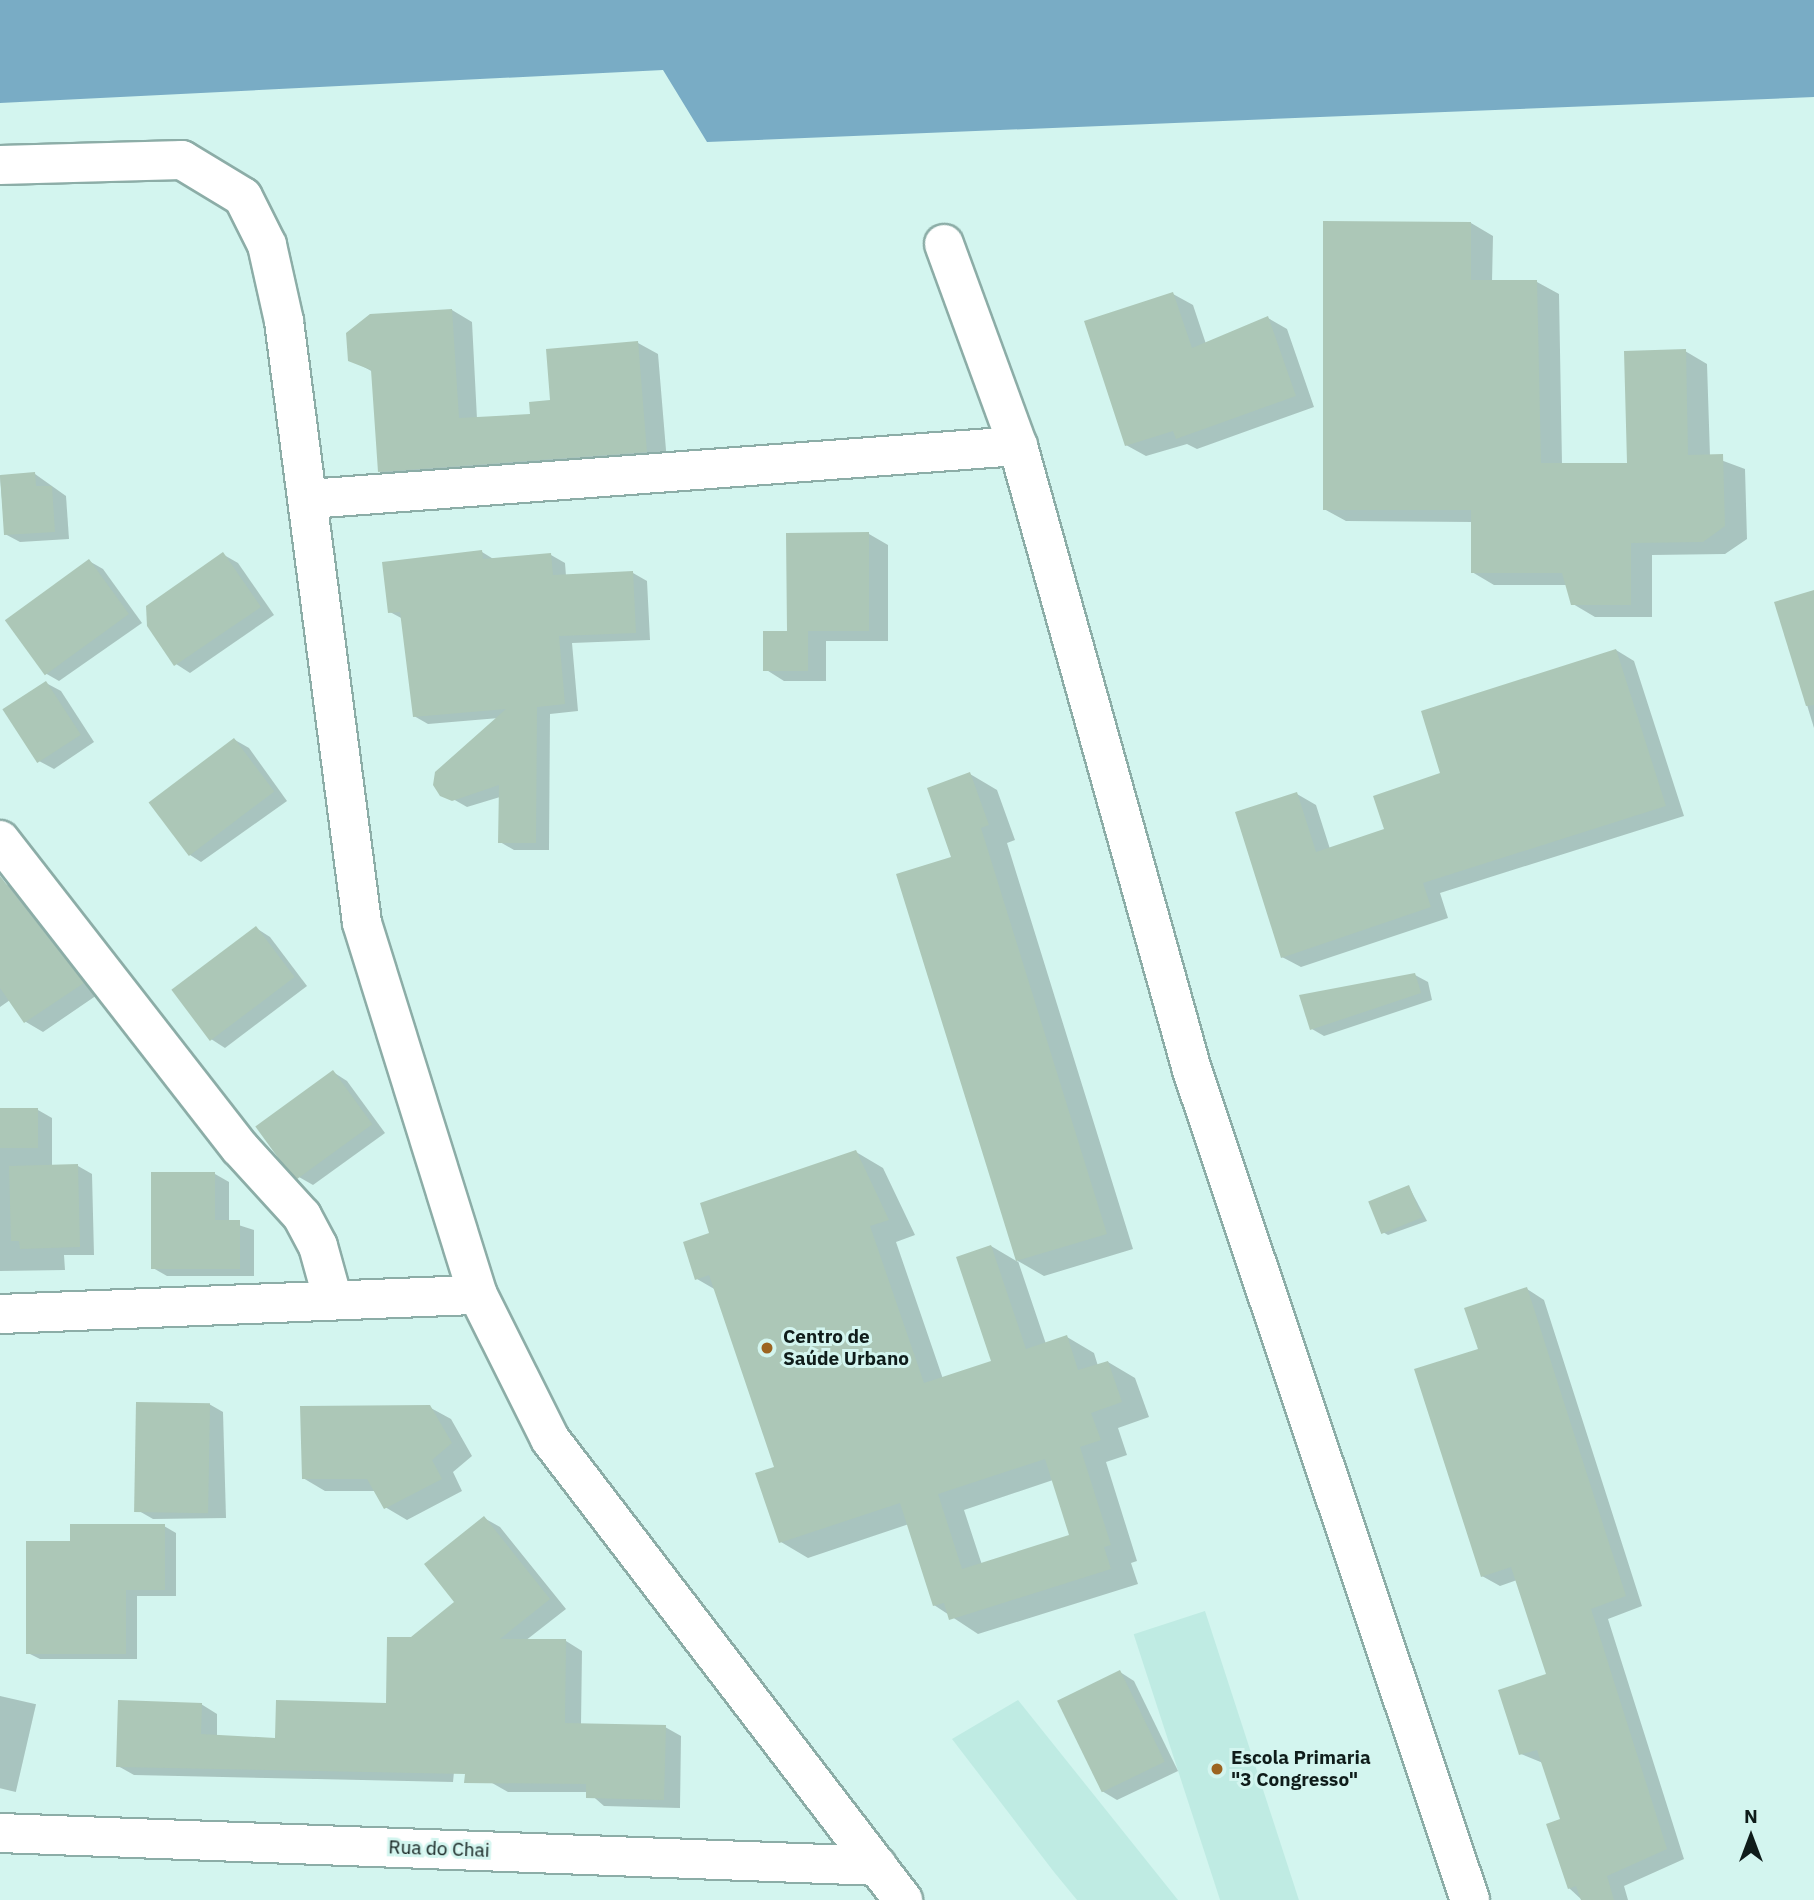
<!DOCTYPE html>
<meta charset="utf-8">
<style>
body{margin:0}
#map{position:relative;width:1814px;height:1900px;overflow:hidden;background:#d3f5ef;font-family:"IBM Plex Sans",sans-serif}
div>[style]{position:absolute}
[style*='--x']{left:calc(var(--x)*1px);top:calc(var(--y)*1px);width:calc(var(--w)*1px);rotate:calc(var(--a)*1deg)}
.built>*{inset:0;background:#bfebe3;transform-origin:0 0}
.water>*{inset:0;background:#79acc5}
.shadow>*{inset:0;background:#0003;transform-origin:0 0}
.building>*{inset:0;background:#acc7b7;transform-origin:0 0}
.roads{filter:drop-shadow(2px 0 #8cada7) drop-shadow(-2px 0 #8cada7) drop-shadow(0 2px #8cada7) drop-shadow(0 -2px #8cada7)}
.minor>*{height:38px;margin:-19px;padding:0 19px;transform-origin:19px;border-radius:19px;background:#fff}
.tertiary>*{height:38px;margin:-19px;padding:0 19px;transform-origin:19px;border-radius:19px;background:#fff}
.dots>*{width:19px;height:19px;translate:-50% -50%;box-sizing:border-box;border:4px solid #d3f5ef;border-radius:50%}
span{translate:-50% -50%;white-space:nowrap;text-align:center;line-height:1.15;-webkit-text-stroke:6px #d3f5ef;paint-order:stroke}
.poi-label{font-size:19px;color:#0f1c1a;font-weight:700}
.left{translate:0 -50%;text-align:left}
.street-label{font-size:19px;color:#0f1c1a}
.north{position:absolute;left:1716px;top:1802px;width:70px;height:70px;-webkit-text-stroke:5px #d3f5ef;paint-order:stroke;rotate:0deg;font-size:19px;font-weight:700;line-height:28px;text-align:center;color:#0f1c1a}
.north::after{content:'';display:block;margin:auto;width:24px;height:32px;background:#0f1c1a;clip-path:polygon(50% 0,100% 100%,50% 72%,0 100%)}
</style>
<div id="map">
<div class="built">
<i style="left:1205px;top:1611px;width:304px;height:75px;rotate:72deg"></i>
<i style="clip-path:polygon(1018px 1700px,1178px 1900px,1077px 1900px,1054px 1872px,952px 1739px)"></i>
</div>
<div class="water">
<i style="clip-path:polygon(0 0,1814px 0,1814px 97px,707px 142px,663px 70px,0 103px)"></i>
</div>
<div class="shadow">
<i style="clip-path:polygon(1471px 223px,1493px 236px,1492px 282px,1537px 282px,1559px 294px,1562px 464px,1628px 464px,1685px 351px,1707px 364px,1710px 456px,1745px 469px,1747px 539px,1725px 554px,1652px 555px,1652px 617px,1595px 617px,1573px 604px,1567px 585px,1494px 585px,1472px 572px,1472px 522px,1346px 521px,1324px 509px)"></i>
<i style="clip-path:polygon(1173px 294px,1193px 305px,1206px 344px,1268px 318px,1287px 329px,1314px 407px,1197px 449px,1187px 444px,1146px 456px,1126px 445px)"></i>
<i style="clip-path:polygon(452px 310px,472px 322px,477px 419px,532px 416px,638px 343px,658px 354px,667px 462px,400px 482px,380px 471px,373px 372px,350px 359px,347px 333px)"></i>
<i style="clip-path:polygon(35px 474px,66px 496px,69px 539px,20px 542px,5px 534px,0 476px)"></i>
<i style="clip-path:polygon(869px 534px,888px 545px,888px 641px,826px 641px,826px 681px,784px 681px,765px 669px)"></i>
<i style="clip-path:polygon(482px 552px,495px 560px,551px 555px,565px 563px,566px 576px,633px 573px,647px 581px,650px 640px,572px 643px,578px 711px,550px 714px,549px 850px,514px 850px,500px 842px,500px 797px,467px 807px,453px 799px,499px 718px,428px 724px,414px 716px,403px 619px,390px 612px)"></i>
<i style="clip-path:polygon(224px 555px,238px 563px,274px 615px,190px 673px,176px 664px)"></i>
<i style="clip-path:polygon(89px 561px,103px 569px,142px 623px,59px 681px,45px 673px)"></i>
<i style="clip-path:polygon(1814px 592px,1814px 728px,1776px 603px)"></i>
<i style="clip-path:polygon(1616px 650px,1634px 661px,1684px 816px,1440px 893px,1448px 918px,1301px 967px,1282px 957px,1297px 794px,1316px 805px,1330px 849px,1386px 830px,1442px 774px)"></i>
<i style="clip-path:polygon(46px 683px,61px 691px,94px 742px,54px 769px,39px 761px)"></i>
<i style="clip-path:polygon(235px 740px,249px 748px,287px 801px,201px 862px,187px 853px)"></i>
<i style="clip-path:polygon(evenodd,970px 774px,997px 790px,1015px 840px,1007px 843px,1133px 1249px,1044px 1276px,1018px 1261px,1046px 1344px,1067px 1337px,1094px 1353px,1098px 1366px,1108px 1362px,1135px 1378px,1149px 1417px,1118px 1428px,1127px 1455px,1106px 1462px,1137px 1561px,1131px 1563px,1138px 1584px,978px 1634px,934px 1605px,909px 1524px,808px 1558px,781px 1542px,776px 1468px,716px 1290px,697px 1279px,856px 1152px,883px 1168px,915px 1235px,896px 1242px,943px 1379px,993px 1362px,991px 1246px,1018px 1262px,898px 875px,953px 858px,970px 774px,1053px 1480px,1072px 1537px,982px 1565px,964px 1510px,1053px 1480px)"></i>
<i style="clip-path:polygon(0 882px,20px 890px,100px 993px,43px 1032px,26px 1022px,10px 1000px,0 1007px)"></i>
<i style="clip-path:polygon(256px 928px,270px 937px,307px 986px,225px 1048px,211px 1039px)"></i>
<i style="clip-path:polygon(1415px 975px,1428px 982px,1432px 1000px,1324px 1036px,1312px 1029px)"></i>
<i style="clip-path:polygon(333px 1072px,347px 1081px,385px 1133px,313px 1185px,299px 1177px)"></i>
<i style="clip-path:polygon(0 1110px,38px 1110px,52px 1118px,52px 1166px,78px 1166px,92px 1174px,94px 1255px,64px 1255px,65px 1270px,0 1271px)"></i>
<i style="clip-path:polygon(215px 1174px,229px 1182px,229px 1222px,254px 1230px,254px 1276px,167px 1276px,153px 1268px)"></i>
<i style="clip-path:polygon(1409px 1187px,1427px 1221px,1388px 1235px,1381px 1231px)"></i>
<i style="clip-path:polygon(1527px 1289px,1544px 1300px,1642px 1606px,1608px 1619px,1684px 1859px,1624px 1886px,1628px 1900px,1582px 1900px,1569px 1888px,1562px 1820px,1543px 1763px,1521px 1754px,1548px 1676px,1517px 1580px,1500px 1586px,1482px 1576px,1480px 1350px)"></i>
<i style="clip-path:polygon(209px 1404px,223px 1412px,226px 1518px,153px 1519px,139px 1511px)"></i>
<i style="clip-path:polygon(429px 1407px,451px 1419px,472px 1456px,453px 1472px,462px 1491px,407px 1520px,385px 1507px,375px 1491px,325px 1491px,303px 1478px)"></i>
<i style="clip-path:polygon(484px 1518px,500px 1527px,566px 1609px,525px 1641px,566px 1641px,582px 1651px,581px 1725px,665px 1727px,681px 1736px,680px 1808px,604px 1806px,588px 1792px,508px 1792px,455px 1762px,453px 1782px,134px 1775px,118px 1766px,201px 1704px,217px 1714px,217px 1736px,276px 1740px,387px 1705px,412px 1639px,457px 1602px)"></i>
<i style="clip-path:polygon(164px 1526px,176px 1533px,176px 1596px,137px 1596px,137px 1659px,40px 1659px,28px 1653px,72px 1543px)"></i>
<i style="clip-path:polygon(1120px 1672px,1134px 1681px,1178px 1771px,1117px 1800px,1102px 1791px)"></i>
<i style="left:0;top:1696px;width:37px;height:90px;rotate:13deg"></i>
</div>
<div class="building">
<i style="clip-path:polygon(1323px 221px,1471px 222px,1471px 280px,1537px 280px,1541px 463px,1627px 463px,1624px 351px,1686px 349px,1688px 455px,1723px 454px,1725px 526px,1703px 542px,1631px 543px,1631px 605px,1571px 605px,1562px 573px,1471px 573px,1471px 510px,1323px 510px)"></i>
<i style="clip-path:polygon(1173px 292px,1192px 348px,1268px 316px,1296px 396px,1176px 439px,1173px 431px,1125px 446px,1084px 321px)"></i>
<i style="clip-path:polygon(452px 309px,459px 418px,530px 414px,529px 402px,550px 400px,546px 349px,638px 341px,647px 452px,378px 472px,371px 370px,348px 361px,346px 333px,370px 314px)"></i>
<i style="clip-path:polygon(35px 472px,36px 486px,52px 486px,55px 532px,4px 535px,0 475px)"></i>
<i style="clip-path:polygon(869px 532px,869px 631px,808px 631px,808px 671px,763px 671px,763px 631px,787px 631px,786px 533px)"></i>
<i style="clip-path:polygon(482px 550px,483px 559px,551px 553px,553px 575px,633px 571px,636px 633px,559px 636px,565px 704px,537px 707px,536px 843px,498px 843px,499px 785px,452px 801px,440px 796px,433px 785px,435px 772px,506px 709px,413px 717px,400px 612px,388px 613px,382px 562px)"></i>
<i style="clip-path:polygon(223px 552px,261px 607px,174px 666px,147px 626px,146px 606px)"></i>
<i style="left:89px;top:559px;width:68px;height:104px;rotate:54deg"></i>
<i style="clip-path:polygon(1814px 590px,1814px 705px,1806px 706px,1774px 602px)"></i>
<i style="clip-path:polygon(1616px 649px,1666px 806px,1423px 883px,1431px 907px,1281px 958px,1235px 812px,1297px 792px,1316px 852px,1384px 829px,1373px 796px,1440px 773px,1421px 711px)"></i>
<i style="left:46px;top:681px;width:64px;height:52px;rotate:57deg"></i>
<i style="left:234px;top:738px;width:67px;height:107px;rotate:53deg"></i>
<i style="clip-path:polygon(970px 772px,989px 825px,981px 828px,1107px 1234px,1016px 1261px,896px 874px,951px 857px,927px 788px)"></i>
<i style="clip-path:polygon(0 876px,84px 983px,24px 1023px,0 988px)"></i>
<i style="left:256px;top:926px;width:64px;height:106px;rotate:53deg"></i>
<i style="clip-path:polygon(1415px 973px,1421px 993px,1310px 1030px,1299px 995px)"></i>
<i style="left:333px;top:1070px;width:67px;height:96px;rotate:54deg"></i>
<i style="left:0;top:1108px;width:38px;height:40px"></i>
<i style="clip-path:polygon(evenodd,856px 1150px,889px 1220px,870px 1226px,924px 1383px,991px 1361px,956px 1257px,991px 1245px,1026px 1349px,1067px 1335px,1078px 1370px,1108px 1361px,1122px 1402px,1091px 1413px,1101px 1440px,1080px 1447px,1111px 1545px,1104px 1547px,1111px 1569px,949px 1620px,944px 1603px,933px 1606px,900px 1503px,779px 1543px,755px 1473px,774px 1467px,709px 1275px,695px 1280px,683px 1242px,709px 1233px,700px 1203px,856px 1150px,1045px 1459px,1069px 1535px,962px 1569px,938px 1494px,1045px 1459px)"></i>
<i style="clip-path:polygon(78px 1164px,80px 1247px,20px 1249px,19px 1241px,11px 1241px,9px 1166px)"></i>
<i style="clip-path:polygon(151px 1172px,215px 1172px,215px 1220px,240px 1220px,240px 1269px,151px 1269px)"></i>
<i style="left:1409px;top:1185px;width:35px;height:44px;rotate:68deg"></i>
<i style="clip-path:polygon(1527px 1287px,1626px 1596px,1591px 1609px,1667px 1849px,1607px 1876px,1614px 1900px,1581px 1900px,1576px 1886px,1568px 1889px,1546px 1824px,1560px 1819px,1537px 1750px,1519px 1755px,1498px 1690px,1546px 1674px,1511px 1567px,1481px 1577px,1414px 1369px,1478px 1349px,1464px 1308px)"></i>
<i style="left:136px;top:1402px;width:74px;height:110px;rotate:1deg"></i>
<i style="clip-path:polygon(430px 1405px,452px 1443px,432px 1460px,442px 1479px,384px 1509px,367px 1479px,302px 1479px,300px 1406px)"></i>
<i style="clip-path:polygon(484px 1516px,550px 1599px,500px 1639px,566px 1639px,565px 1723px,666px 1725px,664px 1800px,586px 1798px,586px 1784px,464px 1783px,465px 1774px,116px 1767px,118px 1700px,202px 1703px,201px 1734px,275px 1738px,276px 1700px,386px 1703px,387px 1637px,411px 1637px,454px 1602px,424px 1564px)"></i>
<i style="clip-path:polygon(70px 1524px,165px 1524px,165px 1590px,126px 1590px,126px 1654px,26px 1654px,26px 1541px,70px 1541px)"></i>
<i style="left:1120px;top:1670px;width:102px;height:70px;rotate:64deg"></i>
</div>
<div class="roads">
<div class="minor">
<i style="--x:944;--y:244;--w:215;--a:69.9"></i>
<i style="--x:1018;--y:446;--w:648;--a:74.42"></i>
<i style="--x:1192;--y:1070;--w:875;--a:71.48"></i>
<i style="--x:309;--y:499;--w:711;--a:-4.28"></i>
<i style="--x:0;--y:840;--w:390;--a:52.1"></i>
<i style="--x:240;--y:1148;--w:92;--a:47.6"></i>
<i style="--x:302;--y:1216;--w:34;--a:62"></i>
<i style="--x:318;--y:1246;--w:56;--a:74.5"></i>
<i style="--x:0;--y:1314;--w:478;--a:-2.3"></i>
<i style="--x:0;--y:1833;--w:878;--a:2.15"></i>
</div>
<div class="tertiary">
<i style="--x:0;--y:165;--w:182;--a:-1.6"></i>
<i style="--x:182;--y:160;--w:71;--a:31.2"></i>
<i style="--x:243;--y:197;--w:54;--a:63.4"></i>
<i style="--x:267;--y:245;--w:78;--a:77.4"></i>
<i style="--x:284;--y:321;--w:607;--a:82.62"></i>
<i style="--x:362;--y:923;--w:390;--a:72.7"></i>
<i style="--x:478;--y:1295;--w:161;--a:63.4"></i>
<i style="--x:550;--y:1439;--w:581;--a:52.56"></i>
</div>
</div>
<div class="dots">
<i style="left:767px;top:1348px;background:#9c6421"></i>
<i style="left:1217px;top:1769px;background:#9c6421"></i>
</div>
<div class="poi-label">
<span class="left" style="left:783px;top:1348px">Centro de<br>Saúde Urbano</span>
<span class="left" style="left:1231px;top:1769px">Escola Primaria<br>"3 Congresso"</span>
</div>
<div class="street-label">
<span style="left:439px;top:1849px;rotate:2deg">Rua do Chai</span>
</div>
<div class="north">N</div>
</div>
